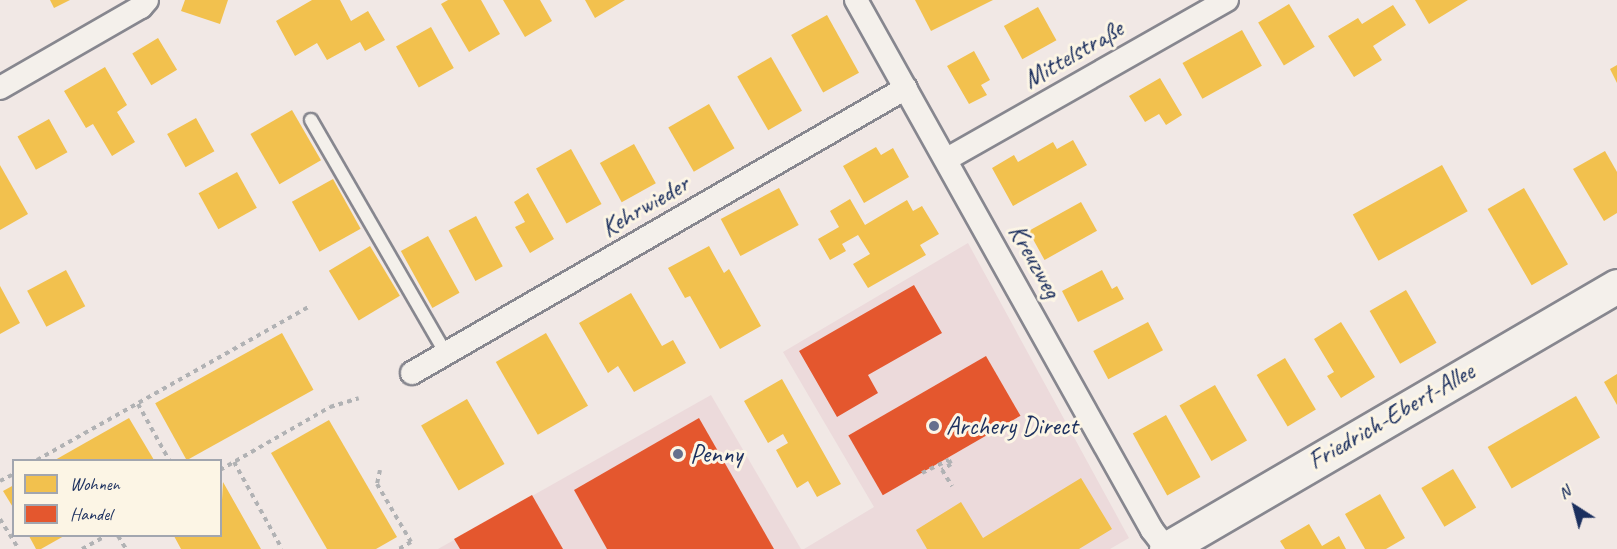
<!DOCTYPE html>
<meta charset="utf-8">
<style>
body{margin:0}
#map{position:relative;width:1617px;height:549px;overflow:hidden;background:#f1e8e5;font-family:Caveat,sans-serif}
div>[style]{position:absolute}
[style*='--x']{left:calc(var(--x)*1px);top:calc(var(--y)*1px);width:calc(var(--w)*1px);rotate:calc(var(--a)*1deg)}
.built>*{inset:0;background:#ecdadb}
.homes>*{inset:0;background:#f2c14e;transform-origin:0 0}
.shops>*{inset:0;background:#e4572e;transform-origin:0 0}
.path>*{height:4px;margin-top:-2px;transform-origin:0;background:repeating-linear-gradient(90deg,#b1b2b4 0 4.5px,transparent 0 9px)}
.roads{filter:drop-shadow(2px 0 #87878f) drop-shadow(-2px 0 #87878f) drop-shadow(0 2px #87878f) drop-shadow(0 -2px #87878f)}
.lane>*{height:12px;margin:-6px;padding:0 6px;transform-origin:6px;border-radius:6px;background:#f4f0eb}
.street>*{height:22px;margin:-11px;padding:0 11px;transform-origin:11px;border-radius:11px;background:#f4f0eb}
.secondary>*{height:33px;margin:-16.5px;padding:0 16.5px;transform-origin:16.5px;border-radius:16.5px;background:#f4f0eb}
.dots>*{width:16px;height:16px;translate:-50% -50%;box-sizing:border-box;border:3px solid #fcf5e5;border-radius:50%}
span{translate:-50% -50%;white-space:nowrap;text-align:center;line-height:1.15;-webkit-text-stroke:6px #fcf5e5;paint-order:stroke}
.street-label{font-size:26px;color:#1b2f5e}
.poi-label{font-size:26px;color:#1b2f5e}
.left{translate:0 -50%;text-align:left}
.legend{position:absolute;left:12px;top:459px;width:210px;height:78px;box-sizing:border-box;background:#fcf5e5;border:2px solid #a2a6af;margin:0;padding:8px 10px;list-style:none;font-size:18px;color:#1b2f5e}
.legend li{display:flex;align-items:center;gap:12px;height:30px}
.legend b{width:30px;border:2px solid #a2a6af}
.north{position:absolute;left:1545px;top:477px;width:60px;height:60px;-webkit-text-stroke:4px #fcf5e5;paint-order:stroke;rotate:324deg;font-size:16px;font-weight:700;line-height:24px;text-align:center;color:#1b2f5e}
.north::after{content:'';display:block;margin:auto;width:21px;height:27px;background:#1b2f5e;clip-path:polygon(50% 0,100% 100%,50% 72%,0 100%)}
</style>
<div id="map">
<div class="built">
<i style="clip-path:polygon(968px 243px,1129px 538px,1110px 549px,804px 549px,874px 507px,783px 352px)"></i>
<i style="clip-path:polygon(711px 395px,801px 549px,438px 549px)"></i>
</div>
<div class="homes">
<i style="clip-path:polygon(50px 0,70px 0,54px 8px)"></i>
<i style="clip-path:polygon(185px 0,228px 0,220px 24px,181px 11px)"></i>
<i style="clip-path:polygon(312px 0,340px 0,351px 21px,368px 11px,385px 40px,365px 51px,360px 42px,327px 60px,317px 43px,295px 56px,276px 21px)"></i>
<i style="clip-path:polygon(448px 0,481px 0,500px 34px,469px 52px,441px 4px)"></i>
<i style="clip-path:polygon(503px 0,540px 0,552px 21px,525px 37px)"></i>
<i style="clip-path:polygon(585px 0,625px 0,595px 18px)"></i>
<i style="clip-path:polygon(915px 0,993px 0,931px 31px)"></i>
<i style="clip-path:polygon(1415px 0,1468px 0,1429px 24px)"></i>
<i style="left:1289px;top:4px;width:50px;height:36px;rotate:59deg"></i>
<i style="clip-path:polygon(1393px 5px,1406px 25px,1373px 46px,1382px 60px,1354px 77px,1328px 36px,1358px 18px,1362px 24px)"></i>
<i style="left:1038px;top:7px;width:38px;height:39px;rotate:61deg"></i>
<i style="left:827px;top:15px;width:66px;height:41px;rotate:61deg"></i>
<i style="left:431px;top:27px;width:47px;height:40px;rotate:61deg"></i>
<i style="left:1242px;top:30px;width:41px;height:68px;rotate:61deg"></i>
<i style="left:158px;top:38px;width:37px;height:30px;rotate:59deg"></i>
<i style="clip-path:polygon(974px 51px,990px 80px,981px 85px,987px 95px,969px 104px,947px 66px)"></i>
<i style="left:771px;top:57px;width:62px;height:39px;rotate:60deg"></i>
<i style="clip-path:polygon(1617px 65px,1617px 83px,1610px 69px)"></i>
<i style="clip-path:polygon(105px 67px,127px 105px,117px 112px,135px 142px,112px 156px,93px 124px,86px 128px,64px 91px)"></i>
<i style="clip-path:polygon(1160px 78px,1182px 115px,1166px 125px,1159px 114px,1145px 122px,1129px 96px)"></i>
<i style="left:709px;top:104px;width:51px;height:47px;rotate:60deg"></i>
<i style="left:292px;top:110px;width:58px;height:48px;rotate:60deg"></i>
<i style="left:196px;top:118px;width:38px;height:33px;rotate:61deg"></i>
<i style="left:49px;top:119px;width:38px;height:36px;rotate:61deg"></i>
<i style="clip-path:polygon(1073px 140px,1087px 165px,1013px 206px,992px 168px,1014px 155px,1018px 162px,1053px 142px,1057px 149px)"></i>
<i style="left:634px;top:144px;width:45px;height:39px;rotate:61deg"></i>
<i style="clip-path:polygon(876px 147px,881px 155px,893px 148px,909px 177px,864px 203px,843px 166px)"></i>
<i style="left:571px;top:149px;width:63px;height:40px;rotate:61deg"></i>
<i style="clip-path:polygon(1605px 151px,1617px 172px,1617px 213px,1604px 221px,1573px 169px)"></i>
<i style="clip-path:polygon(0 165px,28px 214px,0 230px)"></i>
<i style="left:1442px;top:165px;width:53px;height:102px;rotate:61deg"></i>
<i style="left:237px;top:172px;width:41px;height:44px;rotate:61deg"></i>
<i style="left:333px;top:179px;width:57px;height:47px;rotate:61deg"></i>
<i style="left:779px;top:188px;width:42px;height:66px;rotate:62deg"></i>
<i style="left:1524px;top:188px;width:88px;height:42px;rotate:60deg"></i>
<i style="clip-path:polygon(528px 193px,554px 239px,530px 253px,515px 227px,525px 222px,514px 202px)"></i>
<i style="clip-path:polygon(850px 199px,865px 225px,907px 200px,913px 211px,922px 206px,939px 234px,920px 245px,926px 255px,868px 288px,853px 264px,870px 254px,858px 235px,842px 244px,846px 251px,830px 260px,818px 239px,839px 227px,830px 211px)"></i>
<i style="left:1081px;top:202px;width:33px;height:60px;rotate:61deg"></i>
<i style="left:476px;top:216px;width:57px;height:31px;rotate:62deg"></i>
<i style="left:428px;top:236px;width:65px;height:31px;rotate:61deg"></i>
<i style="left:370px;top:246px;width:58px;height:48px;rotate:59deg"></i>
<i style="clip-path:polygon(709px 246px,724px 273px,729px 269px,761px 326px,720px 349px,690px 296px,685px 298px,668px 268px)"></i>
<i style="left:66px;top:270px;width:41px;height:44px;rotate:62deg"></i>
<i style="clip-path:polygon(1102px 270px,1112px 289px,1117px 286px,1124px 299px,1078px 322px,1062px 291px)"></i>
<i style="clip-path:polygon(0 286px,20px 323px,0 334px)"></i>
<i style="left:1406px;top:290px;width:61px;height:42px;rotate:60deg"></i>
<i style="clip-path:polygon(631px 293px,662px 346px,673px 340px,686px 363px,634px 392px,618px 366px,608px 373px,579px 323px)"></i>
<i style="left:1148px;top:322px;width:32px;height:62px;rotate:62deg"></i>
<i style="clip-path:polygon(1341px 322px,1375px 377px,1341px 398px,1327px 376px,1334px 372px,1314px 339px)"></i>
<i style="left:282px;top:333px;width:65px;height:145px;rotate:61deg"></i>
<i style="left:546px;top:333px;width:84px;height:58px;rotate:60deg"></i>
<i style="left:1285px;top:358px;width:60px;height:33px;rotate:59deg"></i>
<i style="clip-path:polygon(1617px 374px,1617px 405px,1604px 382px)"></i>
<i style="clip-path:polygon(782px 379px,841px 484px,817px 497px,808px 481px,797px 488px,776px 450px,788px 443px,783px 434px,768px 443px,744px 401px)"></i>
<i style="left:1215px;top:385px;width:64px;height:41px;rotate:60deg"></i>
<i style="left:1576px;top:396px;width:48px;height:102px;rotate:60deg"></i>
<i style="left:467px;top:399px;width:75px;height:53px;rotate:60deg"></i>
<i style="left:1166px;top:415px;width:71px;height:38px;rotate:61deg"></i>
<i style="clip-path:polygon(129px 418px,154px 460px,55px 460px)"></i>
<i style="clip-path:polygon(329px 420px,397px 537px,376px 549px,327px 549px,271px 453px)"></i>
<i style="left:1453px;top:469px;width:45px;height:37px;rotate:59deg"></i>
<i style="clip-path:polygon(1081px 478px,1112px 529px,1079px 549px,927px 549px,916px 530px,961px 502px,983px 538px)"></i>
<i style="clip-path:polygon(223px 482px,261px 549px,181px 549px,174px 536px,220px 536px)"></i>
<i style="clip-path:polygon(14px 485px,14px 509px,3px 491px)"></i>
<i style="clip-path:polygon(1380px 494px,1405px 538px,1386px 549px,1365px 549px,1345px 514px)"></i>
<i style="clip-path:polygon(1309px 524px,1322px 546px,1339px 536px,1346px 549px,1285px 549px,1280px 541px)"></i>
<i style="clip-path:polygon(29px 536px,64px 536px,41px 549px,36px 549px)"></i>
</div>
<div class="shops">
<i style="clip-path:polygon(914px 285px,942px 333px,868px 375px,878px 393px,837px 417px,799px 351px)"></i>
<i style="left:986px;top:356px;width:69px;height:159px;rotate:60deg"></i>
<i style="clip-path:polygon(699px 418px,774px 549px,607px 549px,574px 490px)"></i>
<i style="clip-path:polygon(532px 495px,563px 549px,460px 549px,454px 539px)"></i>
</div>
<div class="path">
<i style="--x:138;--y:404;--w:64;--a:61"></i>
<i style="--x:37;--y:460;--w:311;--a:-29.4"></i>
<i style="--x:234;--y:462;--w:99;--a:61.1"></i>
<i style="--x:220;--y:470;--w:127;--a:-29.8"></i>
<i style="--x:330;--y:407;--w:30;--a:-17"></i>
<i style="--x:380;--y:470;--w:14;--a:102"></i>
<i style="--x:377;--y:484;--w:67;--a:59.6"></i>
<i style="--x:411;--y:542;--w:14;--a:150"></i>
<i style="--x:922;--y:473;--w:30;--a:-26"></i>
<i style="--x:949;--y:460;--w:4;--a:63"></i>
<i style="--x:951;--y:464;--w:11;--a:146"></i>
<i style="--x:942;--y:470;--w:19;--a:58"></i>
<i style="--x:0;--y:481;--w:16;--a:-27"></i>
<i style="--x:0;--y:519;--w:36;--a:58"></i>
<i style="--x:118;--y:536;--w:15;--a:58"></i>
<i style="--x:82;--y:549;--w:26;--a:-29"></i>
</div>
<div class="roads">
<div class="lane">
<i style="--x:311;--y:120;--w:270;--a:60"></i>
</div>
<div class="street">
<i style="--x:856;--y:0;--w:607;--a:60.82"></i>
<i style="--x:1152;--y:530;--w:24;--a:52"></i>
<i style="--x:0;--y:88;--w:163;--a:-29.9"></i>
<i style="--x:141;--y:7;--w:9;--a:-49"></i>
<i style="--x:947;--y:159;--w:322;--a:-29.6"></i>
<i style="--x:412;--y:373;--w:570;--a:-29.98"></i>
</div>
<div class="secondary">
<i style="--x:1166;--y:549;--w:522;--a:-30.25"></i>
</div>
</div>
<div class="dots">
<i style="left:934px;top:426px;background:#66708d"></i>
<i style="left:678px;top:454px;background:#66708d"></i>
</div>
<div class="street-label">
<span style="left:1073px;top:54px;rotate:-30deg">Mittelstraße</span>
<span style="left:645px;top:206px;rotate:-30deg">Kehrwieder</span>
<span style="left:1035px;top:261px;rotate:61deg">Kreuzweg</span>
<span style="left:1391px;top:416px;rotate:-30deg">Friedrich-Ebert-Allee</span>
</div>
<div class="poi-label">
<span class="left" style="left:946px;top:426px">Archery Direct</span>
<span class="left" style="left:690px;top:454px">Penny</span>
</div>
<ul class="legend">
<li><b style="height:16px;background:#f2c14e"></b>Wohnen</li>
<li><b style="height:16px;background:#e4572e"></b>Handel</li>
</ul>
<div class="north">N</div>
</div>
